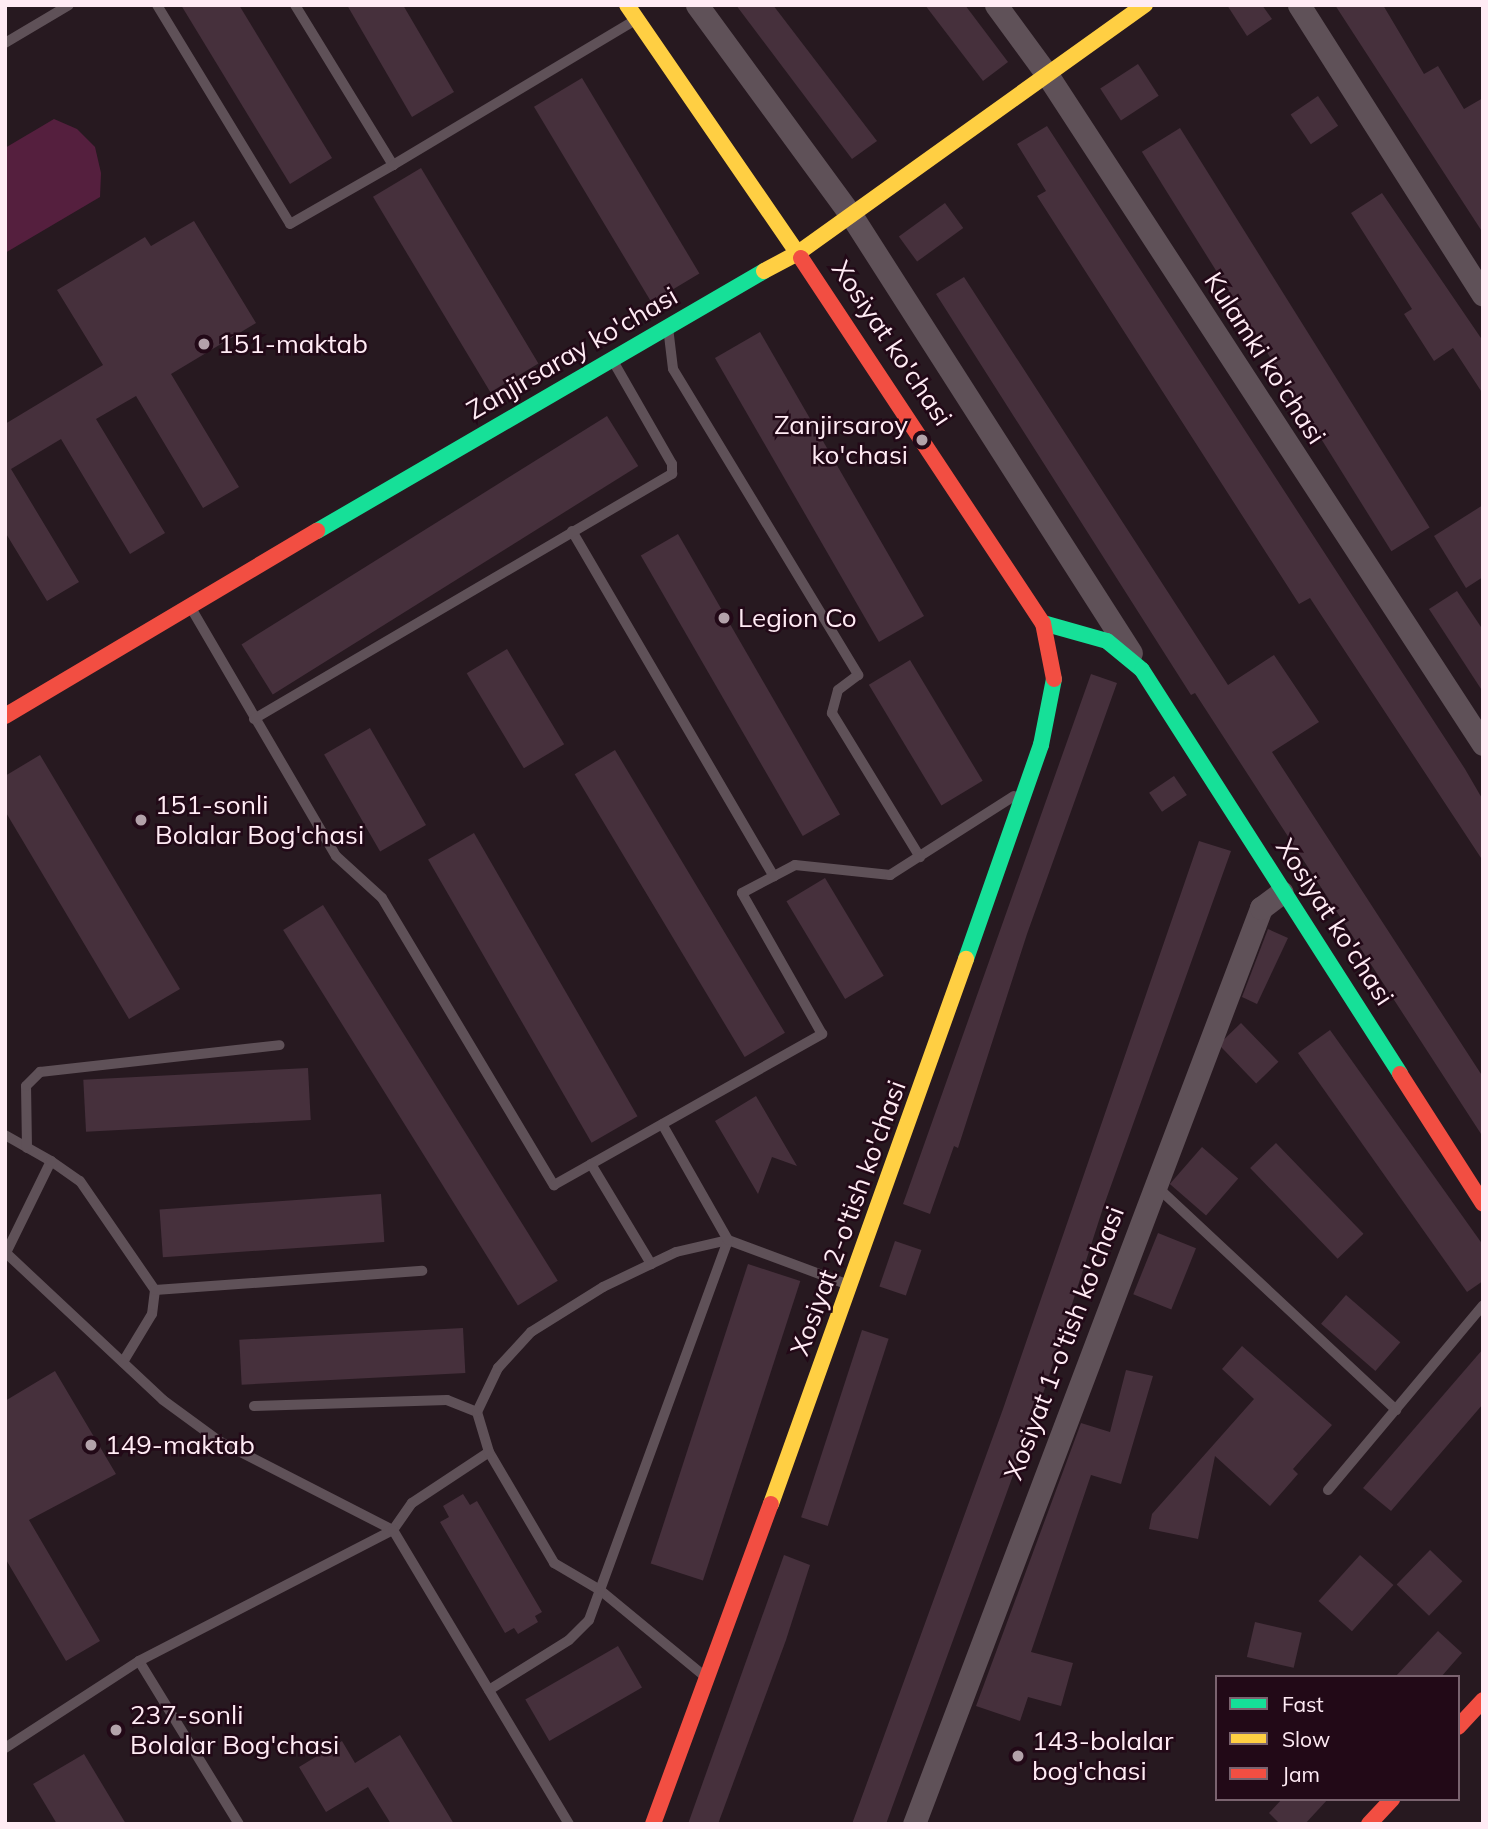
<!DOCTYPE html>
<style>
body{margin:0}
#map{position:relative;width:1488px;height:1829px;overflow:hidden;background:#271920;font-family:Mulish,sans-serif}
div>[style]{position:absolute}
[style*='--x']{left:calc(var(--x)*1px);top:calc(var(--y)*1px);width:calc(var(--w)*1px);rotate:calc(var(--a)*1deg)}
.green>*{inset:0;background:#551f3e}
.building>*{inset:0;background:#46303c;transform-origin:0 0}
.lane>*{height:10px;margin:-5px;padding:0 5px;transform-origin:5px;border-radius:5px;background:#5f5158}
.street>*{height:23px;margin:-11.5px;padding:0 11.5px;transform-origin:11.5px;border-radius:11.5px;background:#5f5158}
.fast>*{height:16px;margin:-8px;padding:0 8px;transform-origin:8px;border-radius:8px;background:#16e098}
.slow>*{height:16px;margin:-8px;padding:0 8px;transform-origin:8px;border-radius:8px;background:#ffcf43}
.jam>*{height:16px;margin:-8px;padding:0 8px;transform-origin:8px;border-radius:8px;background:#f24e42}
.dots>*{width:19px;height:19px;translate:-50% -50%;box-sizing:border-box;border:4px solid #220917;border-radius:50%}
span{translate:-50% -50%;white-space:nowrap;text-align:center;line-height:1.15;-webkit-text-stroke:5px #220917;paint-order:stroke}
.street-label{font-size:26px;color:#ffebf4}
.poi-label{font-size:26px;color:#ffebf4}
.left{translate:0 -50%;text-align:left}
.right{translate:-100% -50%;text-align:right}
.frame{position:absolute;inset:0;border:7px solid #ffebf4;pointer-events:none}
.legend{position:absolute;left:1215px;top:1675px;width:245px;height:126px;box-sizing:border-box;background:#220917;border:2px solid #7a636f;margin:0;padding:9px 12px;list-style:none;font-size:21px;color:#ffebf4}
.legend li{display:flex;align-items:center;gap:14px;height:35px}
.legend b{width:35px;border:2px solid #7a636f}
</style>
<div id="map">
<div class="green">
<i style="clip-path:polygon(54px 119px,77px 129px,95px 147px,101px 173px,100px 197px,5px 253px,5px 148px)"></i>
</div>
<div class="building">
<i style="clip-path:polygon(181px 5px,239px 5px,332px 158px,290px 184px)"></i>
<i style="clip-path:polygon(347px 5px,403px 5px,454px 92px,412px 117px)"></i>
<i style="clip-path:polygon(736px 5px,773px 5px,877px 141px,852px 159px)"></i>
<i style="clip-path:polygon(925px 5px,965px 5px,1008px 62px,983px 81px)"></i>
<i style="clip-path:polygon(1227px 5px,1262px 5px,1272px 19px,1247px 36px)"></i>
<i style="clip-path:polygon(1335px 5px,1383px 5px,1424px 74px,1438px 66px,1464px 109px,1483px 98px,1483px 233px)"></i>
<i style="left:1138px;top:64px;width:38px;height:45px;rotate:57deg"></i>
<i style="left:582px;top:78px;width:228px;height:56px;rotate:59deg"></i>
<i style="left:1318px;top:96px;width:36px;height:33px;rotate:56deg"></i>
<i style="clip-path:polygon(1047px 126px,1465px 769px,1483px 800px,1483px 861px,1310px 598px,1299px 604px,1037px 196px,1046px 191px,1017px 144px)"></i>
<i style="left:1180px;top:128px;width:471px;height:45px;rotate:58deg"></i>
<i style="left:421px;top:168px;width:228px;height:56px;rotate:59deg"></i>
<i style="clip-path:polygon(1382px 193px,1483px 341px,1483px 394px,1453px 348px,1434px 361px,1404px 314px,1412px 309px,1351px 213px)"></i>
<i style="left:945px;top:203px;width:31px;height:57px;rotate:54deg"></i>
<i style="clip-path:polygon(194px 221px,256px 323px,171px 374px,239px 487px,203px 508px,136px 396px,96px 419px,165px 533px,130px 554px,61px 439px,11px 469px,79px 582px,47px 601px,5px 532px,5px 424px,103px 365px,57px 290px,145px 237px,151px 246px)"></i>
<i style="clip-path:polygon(964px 277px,1228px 685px,1274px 655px,1319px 722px,1272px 752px,1483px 1077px,1483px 1137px,1195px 693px,1191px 695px,936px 294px)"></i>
<i style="left:760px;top:332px;width:328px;height:52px;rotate:60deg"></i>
<i style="left:607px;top:416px;width:59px;height:431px;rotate:58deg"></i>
<i style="clip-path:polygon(1483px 505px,1483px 577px,1466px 588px,1434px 536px)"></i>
<i style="left:678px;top:534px;width:324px;height:43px;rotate:60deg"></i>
<i style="clip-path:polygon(1457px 591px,1483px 630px,1483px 692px,1429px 609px)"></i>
<i style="left:507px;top:649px;width:111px;height:47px;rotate:59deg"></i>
<i style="left:910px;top:660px;width:141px;height:48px;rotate:59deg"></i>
<i style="clip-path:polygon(1091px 674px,1117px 683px,1027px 934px,958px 1148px,954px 1146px,930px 1214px,903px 1204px)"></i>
<i style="left:370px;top:728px;width:112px;height:53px;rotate:60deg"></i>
<i style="left:615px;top:750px;width:330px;height:47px;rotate:59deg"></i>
<i style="clip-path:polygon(40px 755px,180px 989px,129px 1019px,5px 811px,5px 776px)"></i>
<i style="left:1174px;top:776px;width:23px;height:30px;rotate:56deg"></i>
<i style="left:474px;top:833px;width:327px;height:53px;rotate:60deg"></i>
<i style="clip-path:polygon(1199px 841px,1231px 851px,1103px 1208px,1046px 1385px,886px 1824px,852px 1824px,1003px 1409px)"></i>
<i style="left:825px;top:878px;width:114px;height:45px;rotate:59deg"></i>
<i style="left:323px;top:905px;width:443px;height:47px;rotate:58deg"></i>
<i style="clip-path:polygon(1268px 929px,1288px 938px,1257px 1004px,1242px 997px)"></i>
<i style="left:1241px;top:1023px;width:54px;height:31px;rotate:46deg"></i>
<i style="clip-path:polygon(1330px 1030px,1483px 1245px,1483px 1281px,1467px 1292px,1298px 1053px)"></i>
<i style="left:308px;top:1068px;width:52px;height:225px;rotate:87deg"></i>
<i style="clip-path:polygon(756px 1096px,797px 1166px,772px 1157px,758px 1194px,715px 1121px)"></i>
<i style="left:1276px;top:1143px;width:126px;height:36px;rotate:46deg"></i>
<i style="left:1202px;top:1147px;width:48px;height:49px;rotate:41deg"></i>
<i style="left:381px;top:1194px;width:48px;height:222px;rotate:86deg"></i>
<i style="left:1158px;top:1233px;width:41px;height:66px;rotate:22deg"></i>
<i style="left:895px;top:1241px;width:28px;height:48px;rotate:19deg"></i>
<i style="left:748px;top:1264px;width:55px;height:315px;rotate:18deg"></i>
<i style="left:1346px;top:1295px;width:72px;height:38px;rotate:41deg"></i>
<i style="left:463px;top:1328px;width:45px;height:224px;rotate:87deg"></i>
<i style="left:862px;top:1330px;width:28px;height:197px;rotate:18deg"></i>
<i style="clip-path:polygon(1242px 1346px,1332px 1425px,1293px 1469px,1298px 1474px,1270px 1506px,1215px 1456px,1198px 1539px,1149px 1529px,1152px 1514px,1254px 1399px,1222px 1369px)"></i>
<i style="clip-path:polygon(1483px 1349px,1483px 1404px,1391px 1511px,1363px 1488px)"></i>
<i style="clip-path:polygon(1126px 1370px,1153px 1376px,1121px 1484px,1091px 1475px,1031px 1652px,1073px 1663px,1061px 1706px,1028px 1697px,1020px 1721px,976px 1706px,1081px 1423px,1110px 1432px)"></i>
<i style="clip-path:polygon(55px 1371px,116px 1474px,29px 1520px,100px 1641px,66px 1661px,5px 1558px,5px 1401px)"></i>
<i style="clip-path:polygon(463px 1494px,470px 1505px,477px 1501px,542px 1612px,535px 1616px,538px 1622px,518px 1634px,514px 1628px,505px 1633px,440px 1522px,449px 1517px,443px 1506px)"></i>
<i style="left:1430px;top:1550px;width:45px;height:48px;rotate:44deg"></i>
<i style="clip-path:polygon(784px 1555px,810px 1565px,786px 1640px,718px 1824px,688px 1824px)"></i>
<i style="left:1360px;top:1555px;width:45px;height:62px;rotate:42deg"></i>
<i style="left:1255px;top:1622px;width:48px;height:36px;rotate:13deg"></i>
<i style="clip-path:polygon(1438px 1631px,1462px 1653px,1441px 1677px,1395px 1677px)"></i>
<i style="left:618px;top:1646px;width:48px;height:107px;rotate:60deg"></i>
<i style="clip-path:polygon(400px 1735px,454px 1824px,391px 1824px,368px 1787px,326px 1812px,299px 1767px,342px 1741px,355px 1763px)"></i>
<i style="clip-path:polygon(84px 1754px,126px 1824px,57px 1824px,33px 1784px)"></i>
<i style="clip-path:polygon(1282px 1799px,1328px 1799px,1305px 1824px,1280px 1824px,1269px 1813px)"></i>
</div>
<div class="lane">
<i style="--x:157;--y:5;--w:256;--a:58.7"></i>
<i style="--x:290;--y:224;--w:119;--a:-29.8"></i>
<i style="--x:295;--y:5;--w:188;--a:58.5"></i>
<i style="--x:393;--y:165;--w:282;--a:-30.9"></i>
<i style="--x:5;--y:43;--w:74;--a:-30.7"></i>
<i style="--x:668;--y:327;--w:42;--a:83.2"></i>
<i style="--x:673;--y:369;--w:358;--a:58.8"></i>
<i style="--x:858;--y:675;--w:25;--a:143"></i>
<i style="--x:838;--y:690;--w:24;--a:105"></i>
<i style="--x:832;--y:713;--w:169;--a:58.6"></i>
<i style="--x:572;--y:531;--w:400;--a:59.7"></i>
<i style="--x:191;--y:608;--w:287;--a:59.7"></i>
<i style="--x:336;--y:856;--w:62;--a:42.4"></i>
<i style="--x:382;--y:898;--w:335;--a:59.1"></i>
<i style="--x:554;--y:1185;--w:308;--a:-29.4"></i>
<i style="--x:822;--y:1034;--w:162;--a:-119.6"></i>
<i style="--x:742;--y:893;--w:60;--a:-27.8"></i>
<i style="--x:795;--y:865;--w:96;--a:6"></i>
<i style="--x:890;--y:875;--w:147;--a:-32.5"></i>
<i style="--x:254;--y:719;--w:485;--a:-30.4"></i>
<i style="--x:672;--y:474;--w:10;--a:-90"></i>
<i style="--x:672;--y:464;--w:119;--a:-119.8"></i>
<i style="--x:5;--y:1135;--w:53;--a:29.5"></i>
<i style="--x:51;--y:1161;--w:102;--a:116.1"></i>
<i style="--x:27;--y:1148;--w:62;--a:-90.9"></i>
<i style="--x:26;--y:1086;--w:20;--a:-45"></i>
<i style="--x:40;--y:1072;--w:241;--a:-6.4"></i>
<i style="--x:51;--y:1161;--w:35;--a:35"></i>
<i style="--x:80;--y:1181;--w:132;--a:55.5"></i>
<i style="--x:155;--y:1290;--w:24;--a:97"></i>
<i style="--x:152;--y:1314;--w:56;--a:121.1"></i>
<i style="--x:591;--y:1164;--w:117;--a:59"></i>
<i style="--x:1155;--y:1185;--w:330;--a:43"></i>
<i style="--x:5;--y:1252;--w:216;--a:43.1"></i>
<i style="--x:163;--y:1400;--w:69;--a:36.2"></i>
<i style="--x:219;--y:1441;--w:195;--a:27.1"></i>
<i style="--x:393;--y:1530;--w:33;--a:-55"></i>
<i style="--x:412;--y:1503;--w:92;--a:-33.5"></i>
<i style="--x:489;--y:1452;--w:129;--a:59.6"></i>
<i style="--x:554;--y:1563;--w:53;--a:30.4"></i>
<i style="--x:600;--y:1590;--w:134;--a:39.5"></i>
<i style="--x:155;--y:1290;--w:268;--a:-4.1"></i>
<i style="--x:254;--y:1406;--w:193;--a:-1.8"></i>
<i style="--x:447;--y:1400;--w:32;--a:22"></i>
<i style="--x:477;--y:1412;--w:42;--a:73.3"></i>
<i style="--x:477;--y:1412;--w:49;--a:-64.5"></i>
<i style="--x:498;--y:1368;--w:49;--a:-47.5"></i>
<i style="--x:531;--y:1332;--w:85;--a:-32"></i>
<i style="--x:603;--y:1287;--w:81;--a:-25.6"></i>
<i style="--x:676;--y:1252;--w:53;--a:-13"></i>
<i style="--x:728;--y:1240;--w:129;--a:20.4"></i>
<i style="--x:1328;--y:1490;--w:241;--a:-50"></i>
<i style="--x:139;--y:1661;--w:191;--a:58.5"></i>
<i style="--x:489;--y:1690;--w:94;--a:-32"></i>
<i style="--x:569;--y:1640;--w:28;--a:-45"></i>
<i style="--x:589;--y:1620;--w:405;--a:-69.9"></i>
<i style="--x:728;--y:1240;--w:133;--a:-119.6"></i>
<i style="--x:5;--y:1748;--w:160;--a:-33"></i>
<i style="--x:139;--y:1661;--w:286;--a:-27.3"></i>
<i style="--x:393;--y:1530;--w:343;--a:59.1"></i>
</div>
<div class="street">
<i style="--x:697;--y:5;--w:264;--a:53.8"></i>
<i style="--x:853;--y:218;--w:516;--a:57.42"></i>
<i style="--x:996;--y:5;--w:88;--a:53.8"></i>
<i style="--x:1048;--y:76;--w:797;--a:56.93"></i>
<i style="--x:1299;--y:5;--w:343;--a:57.6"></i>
<i style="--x:914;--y:1824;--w:980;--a:-69.25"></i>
<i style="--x:1261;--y:908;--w:26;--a:-37"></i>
</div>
<div class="fast">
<i style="--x:317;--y:531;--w:517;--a:-30.18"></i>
<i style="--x:1043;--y:623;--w:66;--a:15.7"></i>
<i style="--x:1107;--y:641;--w:45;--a:39.6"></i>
<i style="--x:1142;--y:670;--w:479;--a:57.4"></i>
<i style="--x:966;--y:959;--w:227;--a:-70.7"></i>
<i style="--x:1041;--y:745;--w:67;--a:-78.9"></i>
</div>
<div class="slow">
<i style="--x:627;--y:5;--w:307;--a:55.5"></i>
<i style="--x:764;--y:271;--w:38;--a:-28"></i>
<i style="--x:798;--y:253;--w:427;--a:-35.6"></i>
<i style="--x:771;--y:1504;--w:579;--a:-70.31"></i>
</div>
<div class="jam">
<i style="--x:801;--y:258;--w:438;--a:56.5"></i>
<i style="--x:1043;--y:623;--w:57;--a:78.9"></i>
<i style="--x:5;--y:716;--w:363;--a:-30.7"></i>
<i style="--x:1400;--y:1074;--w:154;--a:57.4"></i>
<i style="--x:1458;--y:1727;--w:37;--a:-47"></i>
<i style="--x:653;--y:1824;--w:341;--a:-69.8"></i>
<i style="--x:1369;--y:1824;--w:34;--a:-47"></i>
</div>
<div class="dots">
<i style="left:204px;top:344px;background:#b3a2aa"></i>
<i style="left:922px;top:440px;background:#b3a2aa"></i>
<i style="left:724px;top:618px;background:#b3a2aa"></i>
<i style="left:141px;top:820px;background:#b3a2aa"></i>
<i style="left:91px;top:1445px;background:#b3a2aa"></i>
<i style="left:116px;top:1730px;background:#b3a2aa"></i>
<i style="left:1018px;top:1756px;background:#b3a2aa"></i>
</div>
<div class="street-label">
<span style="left:892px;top:343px;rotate:56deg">Xosiyat ko'chasi</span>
<span style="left:572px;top:353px;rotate:-30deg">Zanjirsaray ko'chasi</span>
<span style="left:1265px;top:358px;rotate:57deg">Kulamki ko'chasi</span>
<span style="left:1335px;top:922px;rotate:57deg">Xosiyat ko'chasi</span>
<span style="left:848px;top:1218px;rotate:-70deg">Xosiyat 2-o'tish ko'chasi</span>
<span style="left:1064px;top:1343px;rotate:-69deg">Xosiyat 1-o'tish ko'chasi</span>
</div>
<div class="poi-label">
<span class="left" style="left:218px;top:344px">151-maktab</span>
<span class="right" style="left:908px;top:440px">Zanjirsaroy<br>ko'chasi</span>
<span class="left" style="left:738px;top:618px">Legion Co</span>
<span class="left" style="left:155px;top:820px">151-sonli<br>Bolalar Bog'chasi</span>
<span class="left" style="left:105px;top:1445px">149-maktab</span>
<span class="left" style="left:130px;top:1730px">237-sonli<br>Bolalar Bog'chasi</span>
<span class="left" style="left:1032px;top:1756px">143-bolalar<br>bog'chasi</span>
</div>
<div class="frame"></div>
<ul class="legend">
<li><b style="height:9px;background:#16e098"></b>Fast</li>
<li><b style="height:9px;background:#ffcf43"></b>Slow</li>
<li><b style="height:9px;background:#f24e42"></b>Jam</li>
</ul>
</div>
